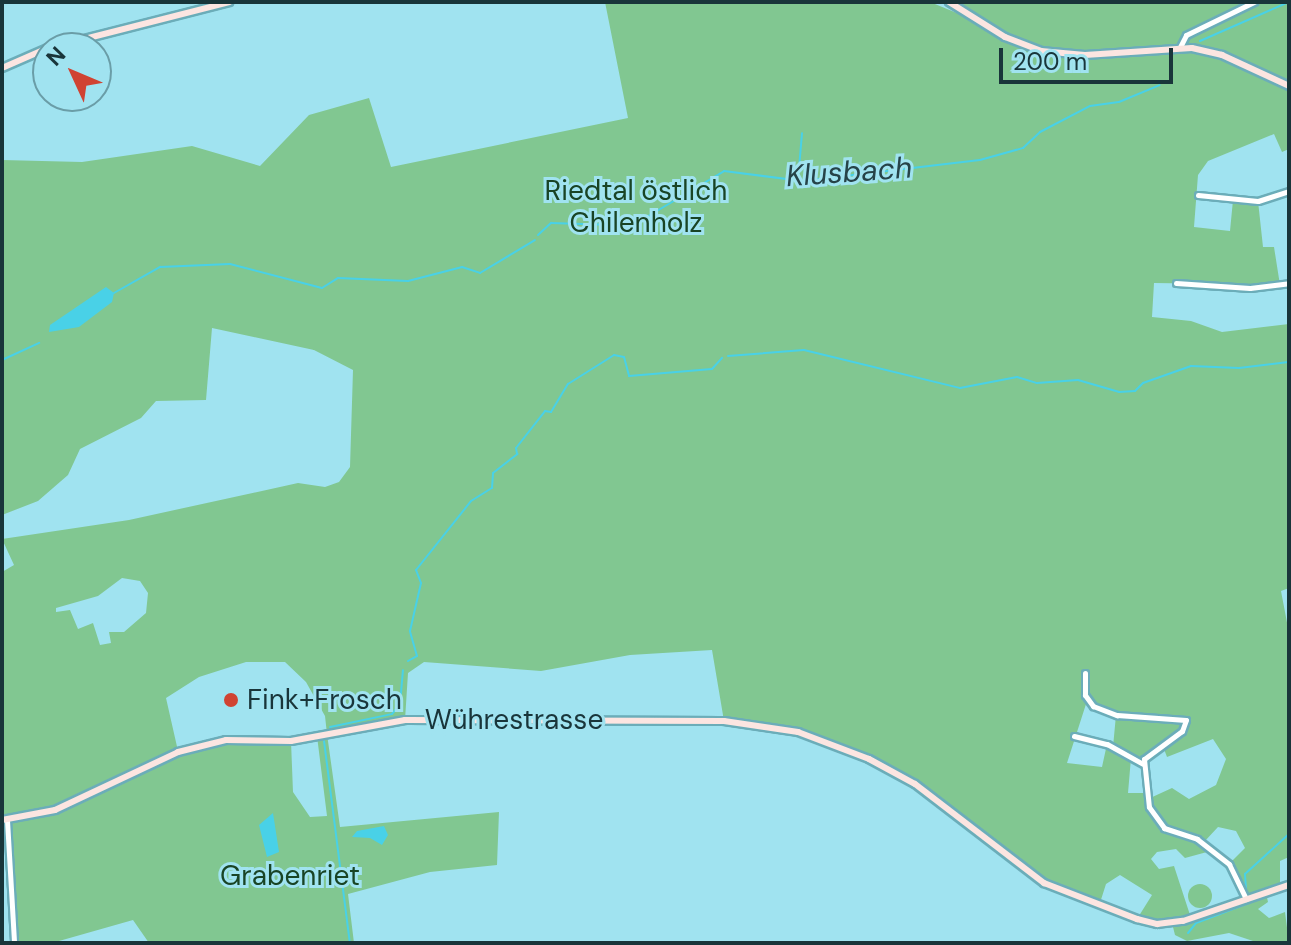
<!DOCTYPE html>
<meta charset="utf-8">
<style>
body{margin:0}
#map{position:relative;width:1291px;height:945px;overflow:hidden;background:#a0e3f0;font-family:"DM Sans",sans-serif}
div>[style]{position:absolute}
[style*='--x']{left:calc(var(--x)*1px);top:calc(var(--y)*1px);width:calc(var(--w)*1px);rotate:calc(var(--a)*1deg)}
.green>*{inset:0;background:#81c791}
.round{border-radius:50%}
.water>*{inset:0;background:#49d1e7}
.stream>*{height:2px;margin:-1px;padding:0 1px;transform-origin:1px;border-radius:1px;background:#49d1e7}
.roads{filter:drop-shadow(2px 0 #6badb9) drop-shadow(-2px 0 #6badb9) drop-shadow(0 2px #6badb9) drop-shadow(0 -2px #6badb9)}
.street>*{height:5px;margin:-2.5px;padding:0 2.5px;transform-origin:2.5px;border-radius:2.5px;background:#fff}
.secondary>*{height:6px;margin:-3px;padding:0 3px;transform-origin:3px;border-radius:3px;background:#fce5e1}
.dots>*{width:22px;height:22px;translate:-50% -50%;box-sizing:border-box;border:4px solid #a0e3f0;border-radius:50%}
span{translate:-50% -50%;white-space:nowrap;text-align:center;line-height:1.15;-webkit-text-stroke:6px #a0e3f0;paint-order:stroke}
.park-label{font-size:28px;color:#194425}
.poi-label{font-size:28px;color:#19353a}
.left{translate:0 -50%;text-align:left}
.street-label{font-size:28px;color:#19353a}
.water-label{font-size:30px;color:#264348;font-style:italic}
.frame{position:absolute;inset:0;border:4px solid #19353a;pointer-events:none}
.north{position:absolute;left:32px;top:32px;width:80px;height:80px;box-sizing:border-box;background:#a0e3f0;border:2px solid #6a9da7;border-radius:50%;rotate:314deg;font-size:22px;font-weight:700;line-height:32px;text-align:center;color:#19353a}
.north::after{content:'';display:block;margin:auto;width:28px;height:36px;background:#d04332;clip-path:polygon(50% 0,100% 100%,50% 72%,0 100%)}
.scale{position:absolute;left:999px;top:48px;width:174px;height:36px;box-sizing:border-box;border:4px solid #19353a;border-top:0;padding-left:10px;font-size:24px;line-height:28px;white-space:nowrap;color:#19353a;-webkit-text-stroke:6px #a0e3f0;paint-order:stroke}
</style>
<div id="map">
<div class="green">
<i style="clip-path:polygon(evenodd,605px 2px,930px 2px,974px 20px,949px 2px,1289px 2px,1289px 149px,1282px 152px,1274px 134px,1208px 161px,1198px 175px,1194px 227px,1230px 231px,1233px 200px,1258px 201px,1263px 247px,1274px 247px,1280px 285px,1154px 283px,1152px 317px,1191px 321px,1222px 332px,1289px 324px,1289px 588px,1281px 591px,1289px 633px,1289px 857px,1280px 861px,1280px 888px,1266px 893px,1268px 902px,1258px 909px,1269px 918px,1285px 912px,1289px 943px,1259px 943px,1229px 933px,1187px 941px,1175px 935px,1172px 923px,1137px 919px,1152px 895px,1120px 875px,1106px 884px,1099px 906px,1044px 883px,895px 772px,798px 732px,724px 721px,712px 650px,630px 655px,541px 671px,424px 662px,408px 673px,405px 720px,327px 734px,340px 827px,499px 812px,497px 865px,430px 872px,348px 894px,354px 943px,149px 943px,133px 920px,52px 943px,14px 943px,7px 820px,2px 820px,2px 572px,14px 565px,2px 539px,129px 520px,298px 483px,325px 487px,339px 482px,350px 467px,353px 370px,314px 350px,212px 328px,206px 400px,156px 401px,141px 418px,80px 449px,68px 475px,38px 501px,2px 515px,2px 160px,82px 162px,192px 146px,260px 166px,309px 115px,369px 98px,391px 167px,628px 118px,605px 2px,122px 578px,140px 581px,148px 593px,146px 613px,124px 632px,109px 632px,111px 643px,100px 645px,93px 623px,78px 629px,70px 610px,56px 612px,56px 608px,98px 596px,122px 578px,605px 2px,246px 662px,285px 662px,306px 682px,325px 716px,327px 734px,317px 736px,327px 816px,310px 817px,293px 792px,291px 741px,226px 740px,178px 751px,166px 698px,199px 677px,246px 662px,605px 2px,1087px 701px,1116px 715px,1113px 747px,1107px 744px,1102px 767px,1067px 763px,1087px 701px,605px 2px,1213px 739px,1226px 759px,1216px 785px,1189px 799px,1172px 788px,1148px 799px,1146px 793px,1128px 793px,1131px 758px,1143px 764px,1155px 748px,1164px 749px,1167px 757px,1213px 739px,605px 2px,1218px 827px,1236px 831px,1245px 848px,1229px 864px,1246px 899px,1191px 918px,1174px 866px,1159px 869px,1151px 859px,1157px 852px,1176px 849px,1185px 858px,1207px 852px,1204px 842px,1218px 827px)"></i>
<i class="round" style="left:1188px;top:884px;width:24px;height:24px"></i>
</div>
<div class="water">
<i style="clip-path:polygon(106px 287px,114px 293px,112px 302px,79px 327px,49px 332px,50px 325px)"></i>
<i style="clip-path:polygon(273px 813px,279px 852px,267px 857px,259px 825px)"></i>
<i style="clip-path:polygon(384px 826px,388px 835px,382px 845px,370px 838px,352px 837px,357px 831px)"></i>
</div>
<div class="stream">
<i style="--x:1200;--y:41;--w:97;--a:-23.7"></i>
<i style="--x:798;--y:180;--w:47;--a:-85.1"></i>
<i style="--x:538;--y:235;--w:18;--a:-43"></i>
<i style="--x:551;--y:223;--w:64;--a:1.8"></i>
<i style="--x:615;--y:225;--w:31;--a:-13"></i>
<i style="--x:645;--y:218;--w:92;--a:-30.7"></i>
<i style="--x:724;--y:171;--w:79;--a:7.3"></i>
<i style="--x:802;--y:181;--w:179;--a:-6.7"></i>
<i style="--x:980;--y:160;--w:45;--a:-15.6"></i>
<i style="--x:1023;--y:148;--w:23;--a:-43"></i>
<i style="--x:1040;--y:132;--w:56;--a:-27.5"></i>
<i style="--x:1090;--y:106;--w:29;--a:-8"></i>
<i style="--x:1119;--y:102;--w:44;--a:-22.5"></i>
<i style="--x:114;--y:293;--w:53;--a:-29.5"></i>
<i style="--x:160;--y:267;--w:70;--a:-2.5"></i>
<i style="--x:230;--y:264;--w:95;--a:14.6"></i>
<i style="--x:322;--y:288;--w:19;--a:-32"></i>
<i style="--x:338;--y:278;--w:70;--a:2.5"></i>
<i style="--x:408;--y:281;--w:56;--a:-14.5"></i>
<i style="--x:462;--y:267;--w:19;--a:18"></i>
<i style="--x:480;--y:273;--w:64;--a:-31"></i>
<i style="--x:728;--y:356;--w:76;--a:-4.5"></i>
<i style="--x:804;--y:350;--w:161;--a:13.7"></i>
<i style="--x:960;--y:388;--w:58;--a:-10.9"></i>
<i style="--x:1017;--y:377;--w:21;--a:17"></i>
<i style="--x:1037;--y:383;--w:41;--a:-4.2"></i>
<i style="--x:1078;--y:380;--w:43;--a:16.3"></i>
<i style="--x:1119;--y:392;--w:16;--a:-4"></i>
<i style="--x:1135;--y:391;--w:11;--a:-45"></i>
<i style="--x:1143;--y:383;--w:51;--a:-19.5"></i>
<i style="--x:1191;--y:366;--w:48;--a:2.4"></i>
<i style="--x:1239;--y:368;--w:50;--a:-6.8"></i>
<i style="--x:2;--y:360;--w:41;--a:-24.7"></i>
<i style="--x:408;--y:661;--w:10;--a:-29"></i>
<i style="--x:417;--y:656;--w:26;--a:-106"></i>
<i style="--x:410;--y:631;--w:49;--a:-77.1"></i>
<i style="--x:421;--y:583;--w:14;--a:-111"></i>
<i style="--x:416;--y:570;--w:88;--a:-51.4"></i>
<i style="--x:471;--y:501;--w:25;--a:-32"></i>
<i style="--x:492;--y:488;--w:15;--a:-86"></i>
<i style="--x:493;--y:473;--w:31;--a:-38"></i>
<i style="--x:517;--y:454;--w:6;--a:-99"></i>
<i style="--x:516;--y:448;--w:47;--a:-51.9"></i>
<i style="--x:545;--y:411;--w:6;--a:9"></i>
<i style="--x:551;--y:412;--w:33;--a:-59"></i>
<i style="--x:568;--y:384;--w:54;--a:-32.2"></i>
<i style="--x:614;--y:355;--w:10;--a:11"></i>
<i style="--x:624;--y:357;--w:20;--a:75"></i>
<i style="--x:629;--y:376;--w:83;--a:-4.8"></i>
<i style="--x:712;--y:369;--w:15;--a:-48"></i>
<i style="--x:330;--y:727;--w:63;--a:-11.8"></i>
<i style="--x:392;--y:714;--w:13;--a:-51"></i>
<i style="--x:400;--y:704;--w:34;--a:-85"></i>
<i style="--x:324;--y:741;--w:204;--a:82.7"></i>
<i style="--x:1246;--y:889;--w:15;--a:-94"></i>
<i style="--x:1245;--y:874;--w:59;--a:-42.3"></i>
<i style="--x:1188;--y:933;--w:13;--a:-51"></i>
<i style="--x:1196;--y:923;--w:57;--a:-20.7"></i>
</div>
<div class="roads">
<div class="street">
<i style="--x:1180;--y:47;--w:13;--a:-63"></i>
<i style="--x:1186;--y:35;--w:76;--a:-25.9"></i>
<i style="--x:1198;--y:195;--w:60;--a:5.7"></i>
<i style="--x:1258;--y:201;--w:33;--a:-18"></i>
<i style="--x:1176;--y:283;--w:74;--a:3.9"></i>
<i style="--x:1250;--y:288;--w:39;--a:-7"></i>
<i style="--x:1085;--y:673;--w:22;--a:90"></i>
<i style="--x:1085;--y:695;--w:14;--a:54"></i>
<i style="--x:1093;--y:706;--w:26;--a:21"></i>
<i style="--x:1117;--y:715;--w:69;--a:4.1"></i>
<i style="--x:1186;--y:720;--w:12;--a:110"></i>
<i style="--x:1182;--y:731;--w:47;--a:143.6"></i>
<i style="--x:1144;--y:759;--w:48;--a:84.1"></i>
<i style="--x:1149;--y:807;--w:26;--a:54"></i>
<i style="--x:1164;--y:828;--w:35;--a:18"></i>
<i style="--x:1197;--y:839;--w:41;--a:38"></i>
<i style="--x:1229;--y:864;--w:39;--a:64"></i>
<i style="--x:1074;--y:736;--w:34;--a:14"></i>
<i style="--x:1107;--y:744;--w:41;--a:29.1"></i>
<i style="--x:7;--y:820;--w:123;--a:86.7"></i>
</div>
<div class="secondary">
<i style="--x:949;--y:2;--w:66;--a:32"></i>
<i style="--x:1005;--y:37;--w:39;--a:21"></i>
<i style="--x:1041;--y:51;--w:44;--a:5.2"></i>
<i style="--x:1085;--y:55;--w:107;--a:-3.7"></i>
<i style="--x:1192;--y:48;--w:31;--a:13"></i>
<i style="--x:1222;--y:55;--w:74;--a:24.8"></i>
<i style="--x:49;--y:48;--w:186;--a:-14.3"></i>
<i style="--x:2;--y:68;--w:50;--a:-23.5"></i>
<i style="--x:2;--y:820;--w:54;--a:-10.7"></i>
<i style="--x:55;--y:810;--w:136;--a:-25.2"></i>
<i style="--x:178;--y:752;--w:49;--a:-14"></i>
<i style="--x:226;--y:740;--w:65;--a:0.9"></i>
<i style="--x:291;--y:741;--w:116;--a:-10.4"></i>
<i style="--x:405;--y:720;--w:319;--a:0.2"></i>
<i style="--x:724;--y:721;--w:75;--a:8.5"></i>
<i style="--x:798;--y:732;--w:76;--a:20.8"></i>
<i style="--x:869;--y:759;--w:52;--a:28.5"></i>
<i style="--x:915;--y:784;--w:163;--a:37.5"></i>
<i style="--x:1044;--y:883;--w:100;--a:21.2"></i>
<i style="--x:1137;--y:919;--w:21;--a:14"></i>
<i style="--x:1157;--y:924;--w:26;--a:-7"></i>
<i style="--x:1183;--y:921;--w:112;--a:-18.8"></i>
</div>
</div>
<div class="dots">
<i style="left:231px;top:700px;background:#d04332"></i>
</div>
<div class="park-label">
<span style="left:636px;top:207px">Riedtal östlich<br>Chilenholz</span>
<span style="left:290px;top:876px">Grabenriet</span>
</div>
<div class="poi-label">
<span class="left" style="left:247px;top:700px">Fink+Frosch</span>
</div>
<div class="street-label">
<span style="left:514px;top:720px">Wührestrasse</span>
</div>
<div class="water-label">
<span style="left:849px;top:172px;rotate:-4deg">Klusbach</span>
</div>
<div class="frame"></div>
<div class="north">N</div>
<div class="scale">200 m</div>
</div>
